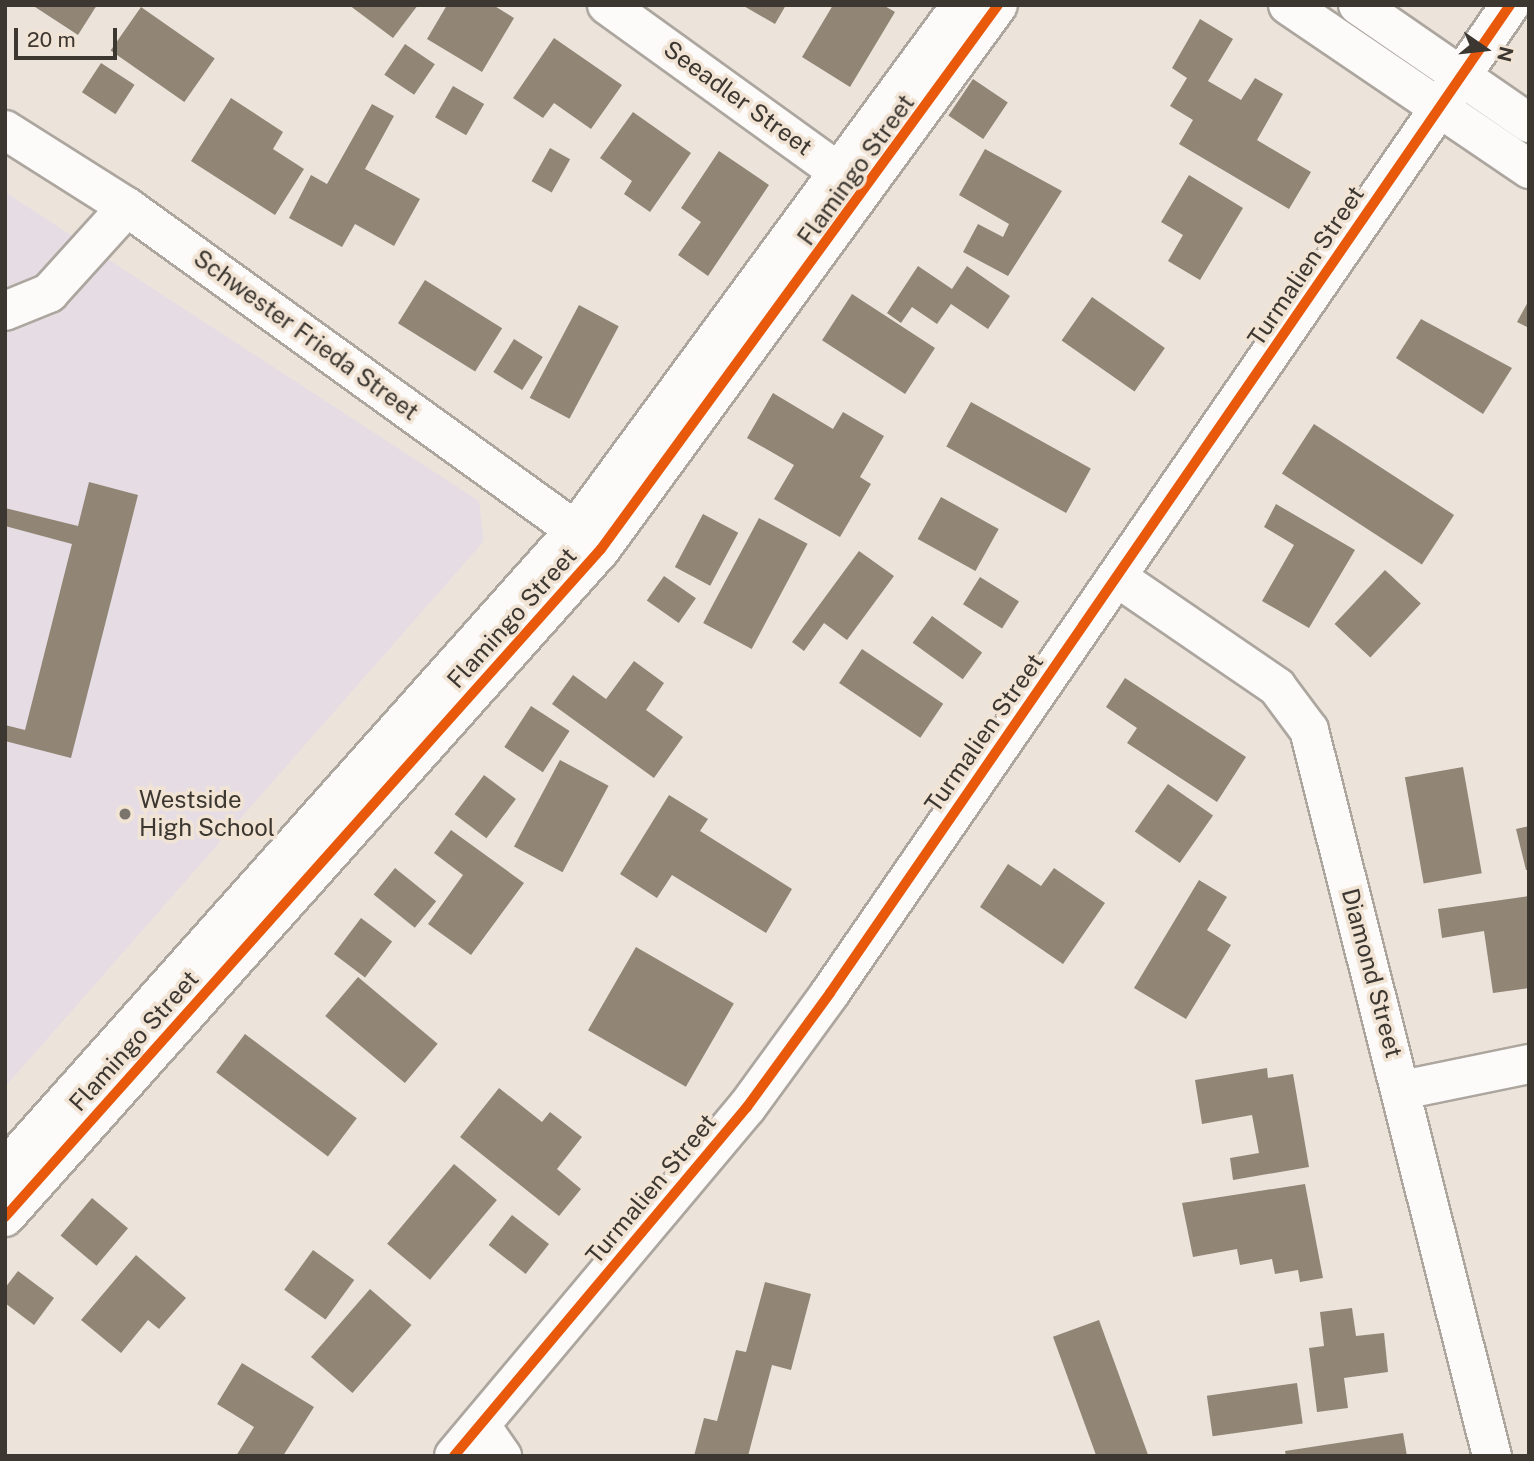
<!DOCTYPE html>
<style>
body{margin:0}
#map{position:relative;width:1534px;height:1461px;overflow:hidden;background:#ece4db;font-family:"Public Sans",sans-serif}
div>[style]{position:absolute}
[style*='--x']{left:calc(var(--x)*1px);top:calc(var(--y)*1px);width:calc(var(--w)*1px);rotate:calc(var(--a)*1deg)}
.education>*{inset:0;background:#e6dde4}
.building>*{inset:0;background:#918575;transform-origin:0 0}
.roads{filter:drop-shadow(2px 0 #aca69f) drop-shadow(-2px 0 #aca69f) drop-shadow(0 2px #aca69f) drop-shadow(0 -2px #aca69f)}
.minor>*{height:38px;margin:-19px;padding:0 19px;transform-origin:19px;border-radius:19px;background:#fcfbfa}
.cycleway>*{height:10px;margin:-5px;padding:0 5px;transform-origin:5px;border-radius:5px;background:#e8590c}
.dots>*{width:19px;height:19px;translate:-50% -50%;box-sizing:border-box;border:4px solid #f2e4d5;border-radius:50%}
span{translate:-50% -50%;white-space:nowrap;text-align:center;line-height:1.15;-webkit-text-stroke:7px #f2e4d5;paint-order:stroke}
.street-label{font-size:24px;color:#3c3731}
.poi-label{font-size:24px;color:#3c3731}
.left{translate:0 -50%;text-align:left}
.frame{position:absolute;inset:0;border:7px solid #3c3731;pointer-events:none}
.north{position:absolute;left:1450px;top:14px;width:70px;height:70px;-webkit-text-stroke:5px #f2e4d5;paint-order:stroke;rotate:104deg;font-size:19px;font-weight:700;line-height:28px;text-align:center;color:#3c3731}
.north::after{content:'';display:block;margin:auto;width:24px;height:32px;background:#3c3731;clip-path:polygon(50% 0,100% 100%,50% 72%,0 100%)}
.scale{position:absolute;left:14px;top:28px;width:103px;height:32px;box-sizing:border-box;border:4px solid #3c3731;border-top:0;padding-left:9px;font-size:21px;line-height:24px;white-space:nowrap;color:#3c3731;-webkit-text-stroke:5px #f2e4d5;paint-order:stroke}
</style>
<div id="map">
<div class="education">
<i style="clip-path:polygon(5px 192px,479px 501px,484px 541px,5px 1087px)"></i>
</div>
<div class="building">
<i style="clip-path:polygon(32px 5px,97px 5px,78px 35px)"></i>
<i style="clip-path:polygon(349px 5px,418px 5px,393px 38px)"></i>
<i style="clip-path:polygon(447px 5px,493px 5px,514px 18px,482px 72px,427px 39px)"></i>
<i style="clip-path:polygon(742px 5px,786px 5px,775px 24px)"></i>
<i style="clip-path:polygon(833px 5px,883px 5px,895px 12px,850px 87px,802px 57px)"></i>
<i style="left:141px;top:7px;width:90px;height:53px;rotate:35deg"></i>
<i style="clip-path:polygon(1200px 19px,1233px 39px,1208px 81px,1241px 100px,1255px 78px,1283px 94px,1257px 140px,1311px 172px,1289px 209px,1179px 144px,1193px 120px,1170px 106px,1187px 78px,1172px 68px)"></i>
<i style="clip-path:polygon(554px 38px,622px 85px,591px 129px,554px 103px,543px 118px,513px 98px)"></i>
<i style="left:405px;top:44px;width:36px;height:37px;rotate:34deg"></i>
<i style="left:101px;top:63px;width:40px;height:35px;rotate:33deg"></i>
<i style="left:973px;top:79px;width:42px;height:44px;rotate:34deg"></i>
<i style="left:453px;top:86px;width:36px;height:36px;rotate:30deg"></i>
<i style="clip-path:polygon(231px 98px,283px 132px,273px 149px,304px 169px,275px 215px,191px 161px)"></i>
<i style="clip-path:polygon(372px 104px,394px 116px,365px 169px,420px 199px,394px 246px,355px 224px,342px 247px,289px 218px,311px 175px,327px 184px)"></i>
<i style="clip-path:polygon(633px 112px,691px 153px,650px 212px,624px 194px,632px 181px,600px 158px)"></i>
<i style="left:550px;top:148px;width:23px;height:38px;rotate:29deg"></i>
<i style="clip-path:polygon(985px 149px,1062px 191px,1008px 276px,963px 252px,978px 224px,1003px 237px,1009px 224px,959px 195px)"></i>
<i style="clip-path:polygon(719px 151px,769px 185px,708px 276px,678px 255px,701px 222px,681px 208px)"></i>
<i style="clip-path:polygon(1189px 175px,1243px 208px,1200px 280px,1168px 261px,1183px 235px,1161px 222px)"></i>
<i style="clip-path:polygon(918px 266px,952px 289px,967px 266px,1010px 296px,988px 329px,951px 304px,937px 324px,912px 307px,901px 323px,887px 313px)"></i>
<i style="left:425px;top:280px;width:91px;height:51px;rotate:32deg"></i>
<i style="left:852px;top:294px;width:99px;height:55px;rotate:33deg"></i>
<i style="left:1092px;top:297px;width:89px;height:53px;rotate:35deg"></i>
<i style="clip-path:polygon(1529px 300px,1529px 328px,1517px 322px)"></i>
<i style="left:579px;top:305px;width:45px;height:105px;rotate:28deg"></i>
<i style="clip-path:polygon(1421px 319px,1512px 368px,1483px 414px,1396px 358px)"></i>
<i style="left:514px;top:339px;width:34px;height:39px;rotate:32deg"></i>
<i style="clip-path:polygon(773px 393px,833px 429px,843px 412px,884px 436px,860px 477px,871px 484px,840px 537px,774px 499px,794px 465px,747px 438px)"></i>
<i style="left:971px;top:402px;width:137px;height:51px;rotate:29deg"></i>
<i style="left:1314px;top:424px;width:167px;height:59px;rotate:33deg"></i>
<i style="clip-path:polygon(89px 482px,138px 495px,71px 758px,5px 741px,5px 725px,25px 730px,72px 544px,5px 526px,5px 508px,78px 526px)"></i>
<i style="left:941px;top:497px;width:66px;height:48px;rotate:29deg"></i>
<i style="clip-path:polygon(1276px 504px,1355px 550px,1309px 628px,1262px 601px,1294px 545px,1264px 527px)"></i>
<i style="left:703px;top:514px;width:40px;height:60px;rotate:28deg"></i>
<i style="left:759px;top:518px;width:55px;height:119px;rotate:28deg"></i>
<i style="clip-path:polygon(859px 551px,894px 576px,847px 640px,824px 623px,804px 651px,792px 642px)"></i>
<i style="left:1385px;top:570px;width:49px;height:74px;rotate:43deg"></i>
<i style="left:664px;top:576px;width:39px;height:30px;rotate:35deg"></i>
<i style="left:980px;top:577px;width:46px;height:32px;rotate:32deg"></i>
<i style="left:932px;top:616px;width:62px;height:33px;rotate:36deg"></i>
<i style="left:862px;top:649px;width:98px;height:41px;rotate:34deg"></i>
<i style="clip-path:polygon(634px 661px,664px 683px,646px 710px,683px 737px,654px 778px,552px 704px,573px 675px,606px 699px)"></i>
<i style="clip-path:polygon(1125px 678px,1246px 757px,1217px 802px,1127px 743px,1137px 728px,1106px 707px)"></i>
<i style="left:531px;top:706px;width:46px;height:49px;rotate:33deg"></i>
<i style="left:560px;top:760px;width:55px;height:98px;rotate:28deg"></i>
<i style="left:1463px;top:767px;width:108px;height:59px;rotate:80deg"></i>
<i style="left:484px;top:775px;width:40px;height:49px;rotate:37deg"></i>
<i style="left:1168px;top:784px;width:55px;height:58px;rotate:35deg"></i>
<i style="clip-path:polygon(669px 795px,708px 819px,700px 831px,792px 889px,766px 933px,672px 875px,657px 898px,620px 874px)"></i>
<i style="clip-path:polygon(1529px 826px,1529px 870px,1526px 870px,1516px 829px)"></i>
<i style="clip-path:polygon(451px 830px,524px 883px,471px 955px,428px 924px,463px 875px,434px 853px)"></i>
<i style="clip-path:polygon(1008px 864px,1041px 886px,1054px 868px,1105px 903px,1063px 964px,980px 907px)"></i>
<i style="left:395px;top:868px;width:53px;height:34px;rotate:39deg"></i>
<i style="clip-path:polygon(1199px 880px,1227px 897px,1207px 930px,1231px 945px,1186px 1019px,1134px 988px)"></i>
<i style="clip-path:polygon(1529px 896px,1529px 988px,1493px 993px,1484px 931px,1442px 938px,1438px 909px)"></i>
<i style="left:361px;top:918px;width:39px;height:45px;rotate:37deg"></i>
<i style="left:636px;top:947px;width:113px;height:96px;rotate:30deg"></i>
<i style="left:358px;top:977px;width:104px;height:51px;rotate:40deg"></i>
<i style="left:245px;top:1034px;width:140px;height:48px;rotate:37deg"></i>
<i style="clip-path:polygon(1267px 1068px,1268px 1078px,1293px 1074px,1309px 1167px,1233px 1180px,1230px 1158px,1259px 1153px,1252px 1115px,1202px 1124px,1195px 1080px)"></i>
<i style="clip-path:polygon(499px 1088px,542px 1122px,550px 1112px,582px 1137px,557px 1169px,581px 1189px,559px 1216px,460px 1137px)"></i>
<i style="left:454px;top:1164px;width:56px;height:104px;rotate:40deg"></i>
<i style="clip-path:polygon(1305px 1184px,1323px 1278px,1300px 1282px,1298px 1270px,1275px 1274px,1272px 1259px,1240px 1265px,1237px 1249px,1193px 1257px,1182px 1203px)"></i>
<i style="left:92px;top:1198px;width:47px;height:49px;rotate:40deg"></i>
<i style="left:512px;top:1215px;width:47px;height:38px;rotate:38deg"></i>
<i style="left:313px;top:1250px;width:51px;height:49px;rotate:36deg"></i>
<i style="clip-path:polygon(136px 1255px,186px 1298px,159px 1329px,148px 1320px,121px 1353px,81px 1320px)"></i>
<i style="clip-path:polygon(18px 1271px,54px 1298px,34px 1325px,5px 1303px,5px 1288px)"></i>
<i style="clip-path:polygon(765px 1282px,811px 1294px,791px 1370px,772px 1365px,748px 1456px,694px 1456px,704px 1418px,717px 1421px,736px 1350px,746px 1352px)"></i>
<i style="left:370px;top:1289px;width:55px;height:90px;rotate:41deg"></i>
<i style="clip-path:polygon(1352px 1308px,1356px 1336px,1384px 1333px,1388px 1372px,1344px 1378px,1348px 1408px,1317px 1412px,1309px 1348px,1324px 1346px,1320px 1312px)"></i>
<i style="left:1099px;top:1320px;width:145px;height:49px;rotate:70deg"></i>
<i style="clip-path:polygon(242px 1363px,314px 1407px,283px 1456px,236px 1456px,254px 1427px,217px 1404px)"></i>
<i style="left:1297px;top:1383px;width:41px;height:91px;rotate:82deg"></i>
<i style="clip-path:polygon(1403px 1433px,1407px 1456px,1286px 1456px,1285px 1451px)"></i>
</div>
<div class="roads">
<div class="minor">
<i style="--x:607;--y:5;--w:313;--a:35.8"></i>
<i style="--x:1288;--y:5;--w:292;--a:34.2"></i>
<i style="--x:1358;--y:5;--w:208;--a:34.6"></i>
<i style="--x:5;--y:130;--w:144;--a:32.3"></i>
<i style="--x:127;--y:207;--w:580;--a:35.8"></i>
<i style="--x:5;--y:311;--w:48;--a:-22.2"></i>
<i style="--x:49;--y:293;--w:116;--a:-47.8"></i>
<i style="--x:1118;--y:578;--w:193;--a:34.4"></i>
<i style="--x:1277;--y:687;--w:54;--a:53.3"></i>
<i style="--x:1309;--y:730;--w:749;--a:75.85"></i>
<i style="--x:1402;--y:1090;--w:130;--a:-11.6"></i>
<i style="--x:5;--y:1169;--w:858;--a:-48.26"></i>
<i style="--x:576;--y:529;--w:650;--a:-53.69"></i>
<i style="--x:5;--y:1217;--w:895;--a:-48.26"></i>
<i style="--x:601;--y:549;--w:673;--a:-53.88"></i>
<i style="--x:481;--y:1426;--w:37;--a:55"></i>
<i style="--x:454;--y:1456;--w:456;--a:-50"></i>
<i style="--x:747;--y:1107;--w:141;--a:-53.9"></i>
<i style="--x:830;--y:993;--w:1199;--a:-55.46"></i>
</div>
</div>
<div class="cycleway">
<i style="--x:5;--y:1217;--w:895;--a:-48.26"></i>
<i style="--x:601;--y:549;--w:673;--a:-53.88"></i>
<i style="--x:454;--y:1456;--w:456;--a:-50"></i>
<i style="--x:747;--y:1107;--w:141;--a:-53.9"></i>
<i style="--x:830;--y:993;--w:1199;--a:-55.46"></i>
</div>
<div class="dots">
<i style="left:125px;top:814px;background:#7a746c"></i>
</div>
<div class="street-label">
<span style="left:738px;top:98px;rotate:36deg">Seeadler Street</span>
<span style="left:856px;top:170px;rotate:-54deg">Flamingo Street</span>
<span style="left:1306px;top:266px;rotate:-56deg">Turmalien Street</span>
<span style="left:306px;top:335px;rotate:36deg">Schwester Frieda Street</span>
<span style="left:512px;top:618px;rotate:-48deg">Flamingo Street</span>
<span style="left:984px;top:733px;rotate:-55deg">Turmalien Street</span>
<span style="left:1372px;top:973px;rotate:75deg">Diamond Street</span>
<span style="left:134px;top:1041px;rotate:-48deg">Flamingo Street</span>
<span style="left:651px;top:1189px;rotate:-50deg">Turmalien Street</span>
</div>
<div class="poi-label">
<span class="left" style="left:139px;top:814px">Westside<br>High School</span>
</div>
<div class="frame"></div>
<div class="north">N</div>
<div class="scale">20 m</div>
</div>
